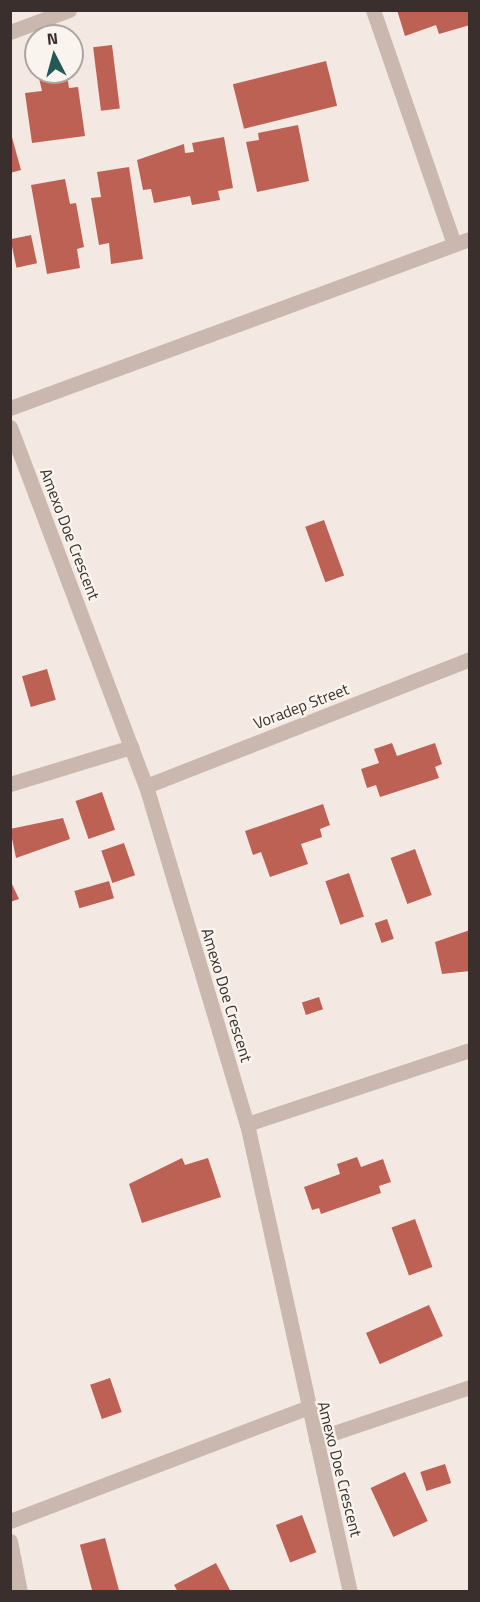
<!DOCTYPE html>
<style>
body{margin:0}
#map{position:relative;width:480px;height:1602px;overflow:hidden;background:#f3e9e2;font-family:"Titillium Web",sans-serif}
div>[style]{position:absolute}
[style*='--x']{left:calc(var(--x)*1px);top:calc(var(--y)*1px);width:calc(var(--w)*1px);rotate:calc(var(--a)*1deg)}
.building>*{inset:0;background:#be6155;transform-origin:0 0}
.minor>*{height:15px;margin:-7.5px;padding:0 7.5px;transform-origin:7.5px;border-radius:7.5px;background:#cab8af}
span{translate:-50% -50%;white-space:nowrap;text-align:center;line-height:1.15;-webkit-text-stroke:4.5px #faf4ef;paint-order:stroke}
.street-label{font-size:16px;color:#3a2f2c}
.frame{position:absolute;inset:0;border:12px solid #3a2f2c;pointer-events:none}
.north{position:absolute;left:24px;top:24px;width:60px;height:60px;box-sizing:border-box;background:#faf4ef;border:2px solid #ada5a1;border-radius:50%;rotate:354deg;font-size:16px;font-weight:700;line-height:24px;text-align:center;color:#3a2f2c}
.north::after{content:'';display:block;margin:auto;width:21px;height:27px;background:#245956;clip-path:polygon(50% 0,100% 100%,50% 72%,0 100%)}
</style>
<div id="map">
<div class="building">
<i style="clip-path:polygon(397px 10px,470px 10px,470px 25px,439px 34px,436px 25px,405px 36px)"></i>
<i style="left:112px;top:45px;width:64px;height:19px;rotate:83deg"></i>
<i style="left:326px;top:61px;width:46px;height:96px;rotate:76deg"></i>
<i style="clip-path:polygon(67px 74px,69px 88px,78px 87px,85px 136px,32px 143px,25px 93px,42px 91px,39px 78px)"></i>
<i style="clip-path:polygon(298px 125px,309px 181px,257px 192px,246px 142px,259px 140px,258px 133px)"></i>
<i style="clip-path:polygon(10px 130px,21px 170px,10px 173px)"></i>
<i style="clip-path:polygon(224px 137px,233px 188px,218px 191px,220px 200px,192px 205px,190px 196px,154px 203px,151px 189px,143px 190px,137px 160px,184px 144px,185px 153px,194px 152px,192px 143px)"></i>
<i style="clip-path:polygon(129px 167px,143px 259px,111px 264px,109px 243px,99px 245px,91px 198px,101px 197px,97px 172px)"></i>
<i style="clip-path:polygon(65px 179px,70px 204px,76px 203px,84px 247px,77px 249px,80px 268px,47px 274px,31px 185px)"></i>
<i style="left:31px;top:235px;width:29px;height:21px;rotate:78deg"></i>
<i style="left:324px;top:520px;width:59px;height:20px;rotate:70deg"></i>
<i style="left:47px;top:669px;width:32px;height:26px;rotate:74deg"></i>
<i style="clip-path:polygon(392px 743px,397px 756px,435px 743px,442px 764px,435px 767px,439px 778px,380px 797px,376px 785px,367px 788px,361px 769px,379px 763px,374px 749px)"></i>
<i style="left:102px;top:792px;width:40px;height:28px;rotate:71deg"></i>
<i style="clip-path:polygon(323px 804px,330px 825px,320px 829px,322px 837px,301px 844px,308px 864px,270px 877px,261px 852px,253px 855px,245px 831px)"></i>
<i style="clip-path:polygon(63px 818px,70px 839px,16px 858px,10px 829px)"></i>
<i style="left:124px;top:843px;width:34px;height:24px;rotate:71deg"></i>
<i style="left:415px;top:849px;width:49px;height:26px;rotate:70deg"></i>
<i style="left:349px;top:873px;width:46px;height:25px;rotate:71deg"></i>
<i style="clip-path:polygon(10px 880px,19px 899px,10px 902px)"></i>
<i style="left:109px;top:881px;width:18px;height:36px;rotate:74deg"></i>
<i style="left:387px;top:919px;width:21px;height:13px;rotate:71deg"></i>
<i style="clip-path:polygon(470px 930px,470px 971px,442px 974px,435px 942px)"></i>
<i style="left:319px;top:997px;width:13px;height:18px;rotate:72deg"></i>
<i style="clip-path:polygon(357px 1157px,361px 1167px,383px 1159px,391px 1182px,379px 1186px,381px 1193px,321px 1214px,319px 1208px,312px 1210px,304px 1187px,340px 1174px,337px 1164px)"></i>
<i style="clip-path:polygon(182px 1158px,185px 1165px,208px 1158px,221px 1197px,142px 1223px,129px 1184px)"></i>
<i style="left:415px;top:1219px;width:51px;height:25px;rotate:70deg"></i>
<i style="left:429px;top:1305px;width:34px;height:69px;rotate:66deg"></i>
<i style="left:110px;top:1378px;width:36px;height:21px;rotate:71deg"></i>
<i style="left:445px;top:1464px;width:20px;height:26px;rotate:72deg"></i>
<i style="left:405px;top:1472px;width:54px;height:38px;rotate:65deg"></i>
<i style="left:302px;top:1515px;width:40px;height:28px;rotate:69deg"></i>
<i style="left:105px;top:1538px;width:54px;height:26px;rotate:75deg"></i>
<i style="clip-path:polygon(216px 1563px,231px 1592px,178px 1592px,174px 1585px)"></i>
</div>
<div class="minor">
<i style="--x:373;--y:10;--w:248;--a:70.9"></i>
<i style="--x:10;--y:32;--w:63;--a:-20.4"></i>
<i style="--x:10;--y:408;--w:490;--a:-20.2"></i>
<i style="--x:10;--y:427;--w:384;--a:69.3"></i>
<i style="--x:146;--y:786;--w:353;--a:73.4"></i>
<i style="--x:247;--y:1124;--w:479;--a:77.6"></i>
<i style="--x:10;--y:784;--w:127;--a:-17"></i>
<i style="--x:146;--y:786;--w:348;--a:-21.4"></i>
<i style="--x:247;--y:1124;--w:235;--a:-18.4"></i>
<i style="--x:316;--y:1439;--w:163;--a:-18.7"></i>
<i style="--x:10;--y:1521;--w:317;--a:-20.9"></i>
<i style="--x:10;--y:1541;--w:52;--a:78.9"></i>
</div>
<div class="street-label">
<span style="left:70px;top:534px;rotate:69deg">Amexo Doe Crescent</span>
<span style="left:301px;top:706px;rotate:-21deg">Voradep Street</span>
<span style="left:227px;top:995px;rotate:73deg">Amexo Doe Crescent</span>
<span style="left:340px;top:1469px;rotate:76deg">Amexo Doe Crescent</span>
</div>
<div class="frame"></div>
<div class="north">N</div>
</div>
